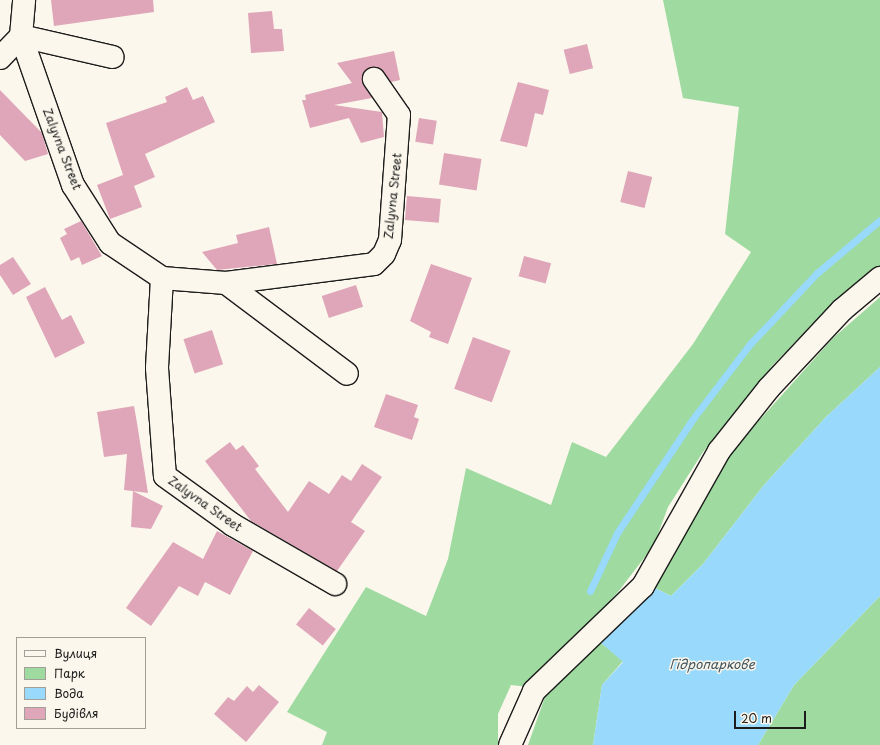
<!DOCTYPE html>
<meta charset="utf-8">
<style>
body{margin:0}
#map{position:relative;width:880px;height:745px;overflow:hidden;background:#fbf7ec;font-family:"Playpen Sans",sans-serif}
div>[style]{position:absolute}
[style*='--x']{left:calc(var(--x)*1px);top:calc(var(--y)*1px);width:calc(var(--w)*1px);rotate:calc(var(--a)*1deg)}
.green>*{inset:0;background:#9fdaa0}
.water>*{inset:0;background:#99d9fb}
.stream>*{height:7px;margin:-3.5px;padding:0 3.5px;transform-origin:3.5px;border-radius:3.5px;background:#99d9fb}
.building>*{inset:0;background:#dfa6b9;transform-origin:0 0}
.roads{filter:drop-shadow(1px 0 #1c1c1c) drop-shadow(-1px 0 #1c1c1c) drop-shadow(0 1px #1c1c1c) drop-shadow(0 -1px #1c1c1c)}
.minor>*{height:22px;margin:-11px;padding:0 11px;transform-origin:11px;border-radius:11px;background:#fbf7ec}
span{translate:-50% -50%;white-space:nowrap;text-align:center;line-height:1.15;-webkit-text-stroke:3px #fbf7ec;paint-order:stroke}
.street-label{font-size:12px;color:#1c1c1c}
.water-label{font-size:13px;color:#42555f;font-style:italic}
.legend{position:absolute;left:16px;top:637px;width:130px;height:92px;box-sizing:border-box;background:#fbf7ec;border:1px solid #a29f99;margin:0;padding:5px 7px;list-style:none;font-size:12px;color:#1c1c1c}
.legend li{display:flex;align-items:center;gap:8px;height:20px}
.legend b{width:20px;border:1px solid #a29f99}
.scale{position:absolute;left:734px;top:711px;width:72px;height:18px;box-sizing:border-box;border:2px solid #1c1c1c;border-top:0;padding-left:5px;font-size:12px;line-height:14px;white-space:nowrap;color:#1c1c1c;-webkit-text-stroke:3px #fbf7ec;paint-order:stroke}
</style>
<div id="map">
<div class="green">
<i style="clip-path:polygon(663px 0,880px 0,880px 266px,821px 315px,773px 365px,703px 452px,668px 507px,654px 545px,618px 592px,529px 687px,511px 685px,498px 714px,498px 745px,322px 745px,327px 732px,287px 712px,366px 587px,426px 616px,448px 559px,466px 468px,551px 505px,572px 442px,606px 457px,693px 344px,751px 252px,725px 234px,739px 107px,683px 98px)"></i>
<i style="clip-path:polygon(880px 297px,880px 367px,826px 417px,764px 485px,703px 564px,671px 596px,653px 587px,706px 486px,737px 445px,833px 338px)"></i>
<i style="clip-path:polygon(880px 596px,880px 745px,758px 745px,794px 685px)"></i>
<i style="clip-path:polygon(600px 642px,623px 661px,602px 685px,593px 745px,528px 745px,546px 694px)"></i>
</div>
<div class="water">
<i style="clip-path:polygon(880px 367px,880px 596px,794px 685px,758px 745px,593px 745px,602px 685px,623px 662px,600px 642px,653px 587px,671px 596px,703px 564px,764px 485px,826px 417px)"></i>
</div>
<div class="stream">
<i style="--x:590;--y:591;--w:64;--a:-65"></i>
<i style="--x:617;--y:533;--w:136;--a:-56.4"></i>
<i style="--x:692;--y:420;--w:96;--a:-52.7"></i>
<i style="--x:750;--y:344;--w:98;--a:-46.7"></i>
<i style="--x:817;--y:273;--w:82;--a:-40.1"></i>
</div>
<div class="building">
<i style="clip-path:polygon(51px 0,153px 0,154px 12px,54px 26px)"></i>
<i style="clip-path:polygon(272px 11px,274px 29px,282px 29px,284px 51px,251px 53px,248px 13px)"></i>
<i style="left:587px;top:44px;width:25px;height:24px;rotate:76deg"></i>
<i style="clip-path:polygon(394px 51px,400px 80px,391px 82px,380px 68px,367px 69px,362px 80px,372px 98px,334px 105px,382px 112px,384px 137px,361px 143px,349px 118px,310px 128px,302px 100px,306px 100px,305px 95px,352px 83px,337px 63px)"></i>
<i style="clip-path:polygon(518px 82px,549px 90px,543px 115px,535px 113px,527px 147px,500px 141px)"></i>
<i style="clip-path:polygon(187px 87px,193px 100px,203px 96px,215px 122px,145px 154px,155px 177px,134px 186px,142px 207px,110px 219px,97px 185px,123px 175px,106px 123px,167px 102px,165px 97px)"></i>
<i style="clip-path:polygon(0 90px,42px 133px,48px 154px,25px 161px,0 135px)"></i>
<i style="left:419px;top:118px;width:18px;height:24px;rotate:9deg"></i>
<i style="left:444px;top:153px;width:38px;height:32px;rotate:9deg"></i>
<i style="left:628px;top:171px;width:25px;height:32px;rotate:14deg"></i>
<i style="left:407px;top:196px;width:34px;height:24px;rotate:5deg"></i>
<i style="clip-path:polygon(81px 221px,102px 256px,82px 265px,79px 257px,71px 261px,60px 238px,67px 234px,64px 229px)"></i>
<i style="clip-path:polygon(269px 227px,277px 264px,217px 270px,202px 252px,238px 243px,236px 235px)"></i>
<i style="left:524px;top:256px;width:28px;height:21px;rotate:15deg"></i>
<i style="clip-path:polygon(13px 257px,31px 284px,13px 295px,0 275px,0 265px)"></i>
<i style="clip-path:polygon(431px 264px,472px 278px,448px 344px,429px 337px,431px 332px,410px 321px)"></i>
<i style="left:356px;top:285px;width:23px;height:36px;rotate:72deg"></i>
<i style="clip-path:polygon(45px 287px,62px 320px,71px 315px,85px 343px,55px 358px,26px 297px)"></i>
<i style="left:212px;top:330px;width:36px;height:30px;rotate:72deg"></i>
<i style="left:473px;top:337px;width:40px;height:55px;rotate:20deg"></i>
<i style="clip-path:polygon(386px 394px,418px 405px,414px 417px,419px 419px,412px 440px,374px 427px)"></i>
<i style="clip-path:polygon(134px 406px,137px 423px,148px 493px,124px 490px,127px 454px,104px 457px,97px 412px)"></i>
<i style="clip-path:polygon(230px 442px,236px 450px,243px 445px,259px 466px,255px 469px,288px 512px,309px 481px,329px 494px,342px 475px,351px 481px,362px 464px,382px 477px,351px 522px,365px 531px,337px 571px,251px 521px,205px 461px)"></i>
<i style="clip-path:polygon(133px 491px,163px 506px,151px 529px,131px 527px)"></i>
<i style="clip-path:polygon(217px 531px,253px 551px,230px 595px,205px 582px,198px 596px,179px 586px,151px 626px,126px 608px,173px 542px,203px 559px)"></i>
<i style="left:309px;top:608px;width:34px;height:21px;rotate:38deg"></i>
<i style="clip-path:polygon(259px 685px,279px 702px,246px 742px,214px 714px,228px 697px,234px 701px,247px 686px,253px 692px)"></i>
</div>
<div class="roads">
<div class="minor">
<i style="--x:21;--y:36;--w:158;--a:70.8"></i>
<i style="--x:73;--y:185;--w:69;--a:57.5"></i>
<i style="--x:110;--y:243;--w:63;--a:33.9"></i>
<i style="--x:162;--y:278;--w:64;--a:4.5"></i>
<i style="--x:226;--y:283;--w:151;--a:36.9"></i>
<i style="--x:21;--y:36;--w:94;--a:12.9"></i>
<i style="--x:0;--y:58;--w:30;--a:-46"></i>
<i style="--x:21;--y:36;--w:36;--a:-85"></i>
<i style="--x:162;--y:278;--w:90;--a:93.2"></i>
<i style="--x:157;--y:368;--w:108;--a:85.8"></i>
<i style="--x:165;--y:476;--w:84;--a:35.8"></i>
<i style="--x:233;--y:525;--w:118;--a:30"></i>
<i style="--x:226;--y:283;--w:149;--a:-7.3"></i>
<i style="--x:374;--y:264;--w:14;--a:-45"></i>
<i style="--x:384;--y:254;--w:15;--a:-67"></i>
<i style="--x:390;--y:240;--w:125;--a:-85.9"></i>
<i style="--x:399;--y:115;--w:44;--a:-124.8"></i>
<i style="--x:510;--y:745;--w:59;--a:-66"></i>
<i style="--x:534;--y:691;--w:151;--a:-43.9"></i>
<i style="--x:643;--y:586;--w:155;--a:-60.6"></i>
<i style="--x:719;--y:451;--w:80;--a:-51.6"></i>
<i style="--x:769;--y:388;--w:107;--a:-46.9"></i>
<i style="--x:842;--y:310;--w:50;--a:-40.1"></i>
</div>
</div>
<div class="street-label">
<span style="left:62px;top:149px;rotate:69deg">Zalyvna Street</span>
<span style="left:393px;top:196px;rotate:-84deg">Zalyvna Street</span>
<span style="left:205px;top:504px;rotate:35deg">Zalyvna Street</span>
</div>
<div class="water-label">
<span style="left:712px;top:664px">Гідропаркове</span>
</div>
<ul class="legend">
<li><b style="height:5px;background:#fbf7ec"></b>Вулиця</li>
<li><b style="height:11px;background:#9fdaa0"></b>Парк</li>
<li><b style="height:11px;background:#99d9fb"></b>Вода</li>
<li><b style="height:11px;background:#dfa6b9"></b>Будівля</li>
</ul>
<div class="scale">20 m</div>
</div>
